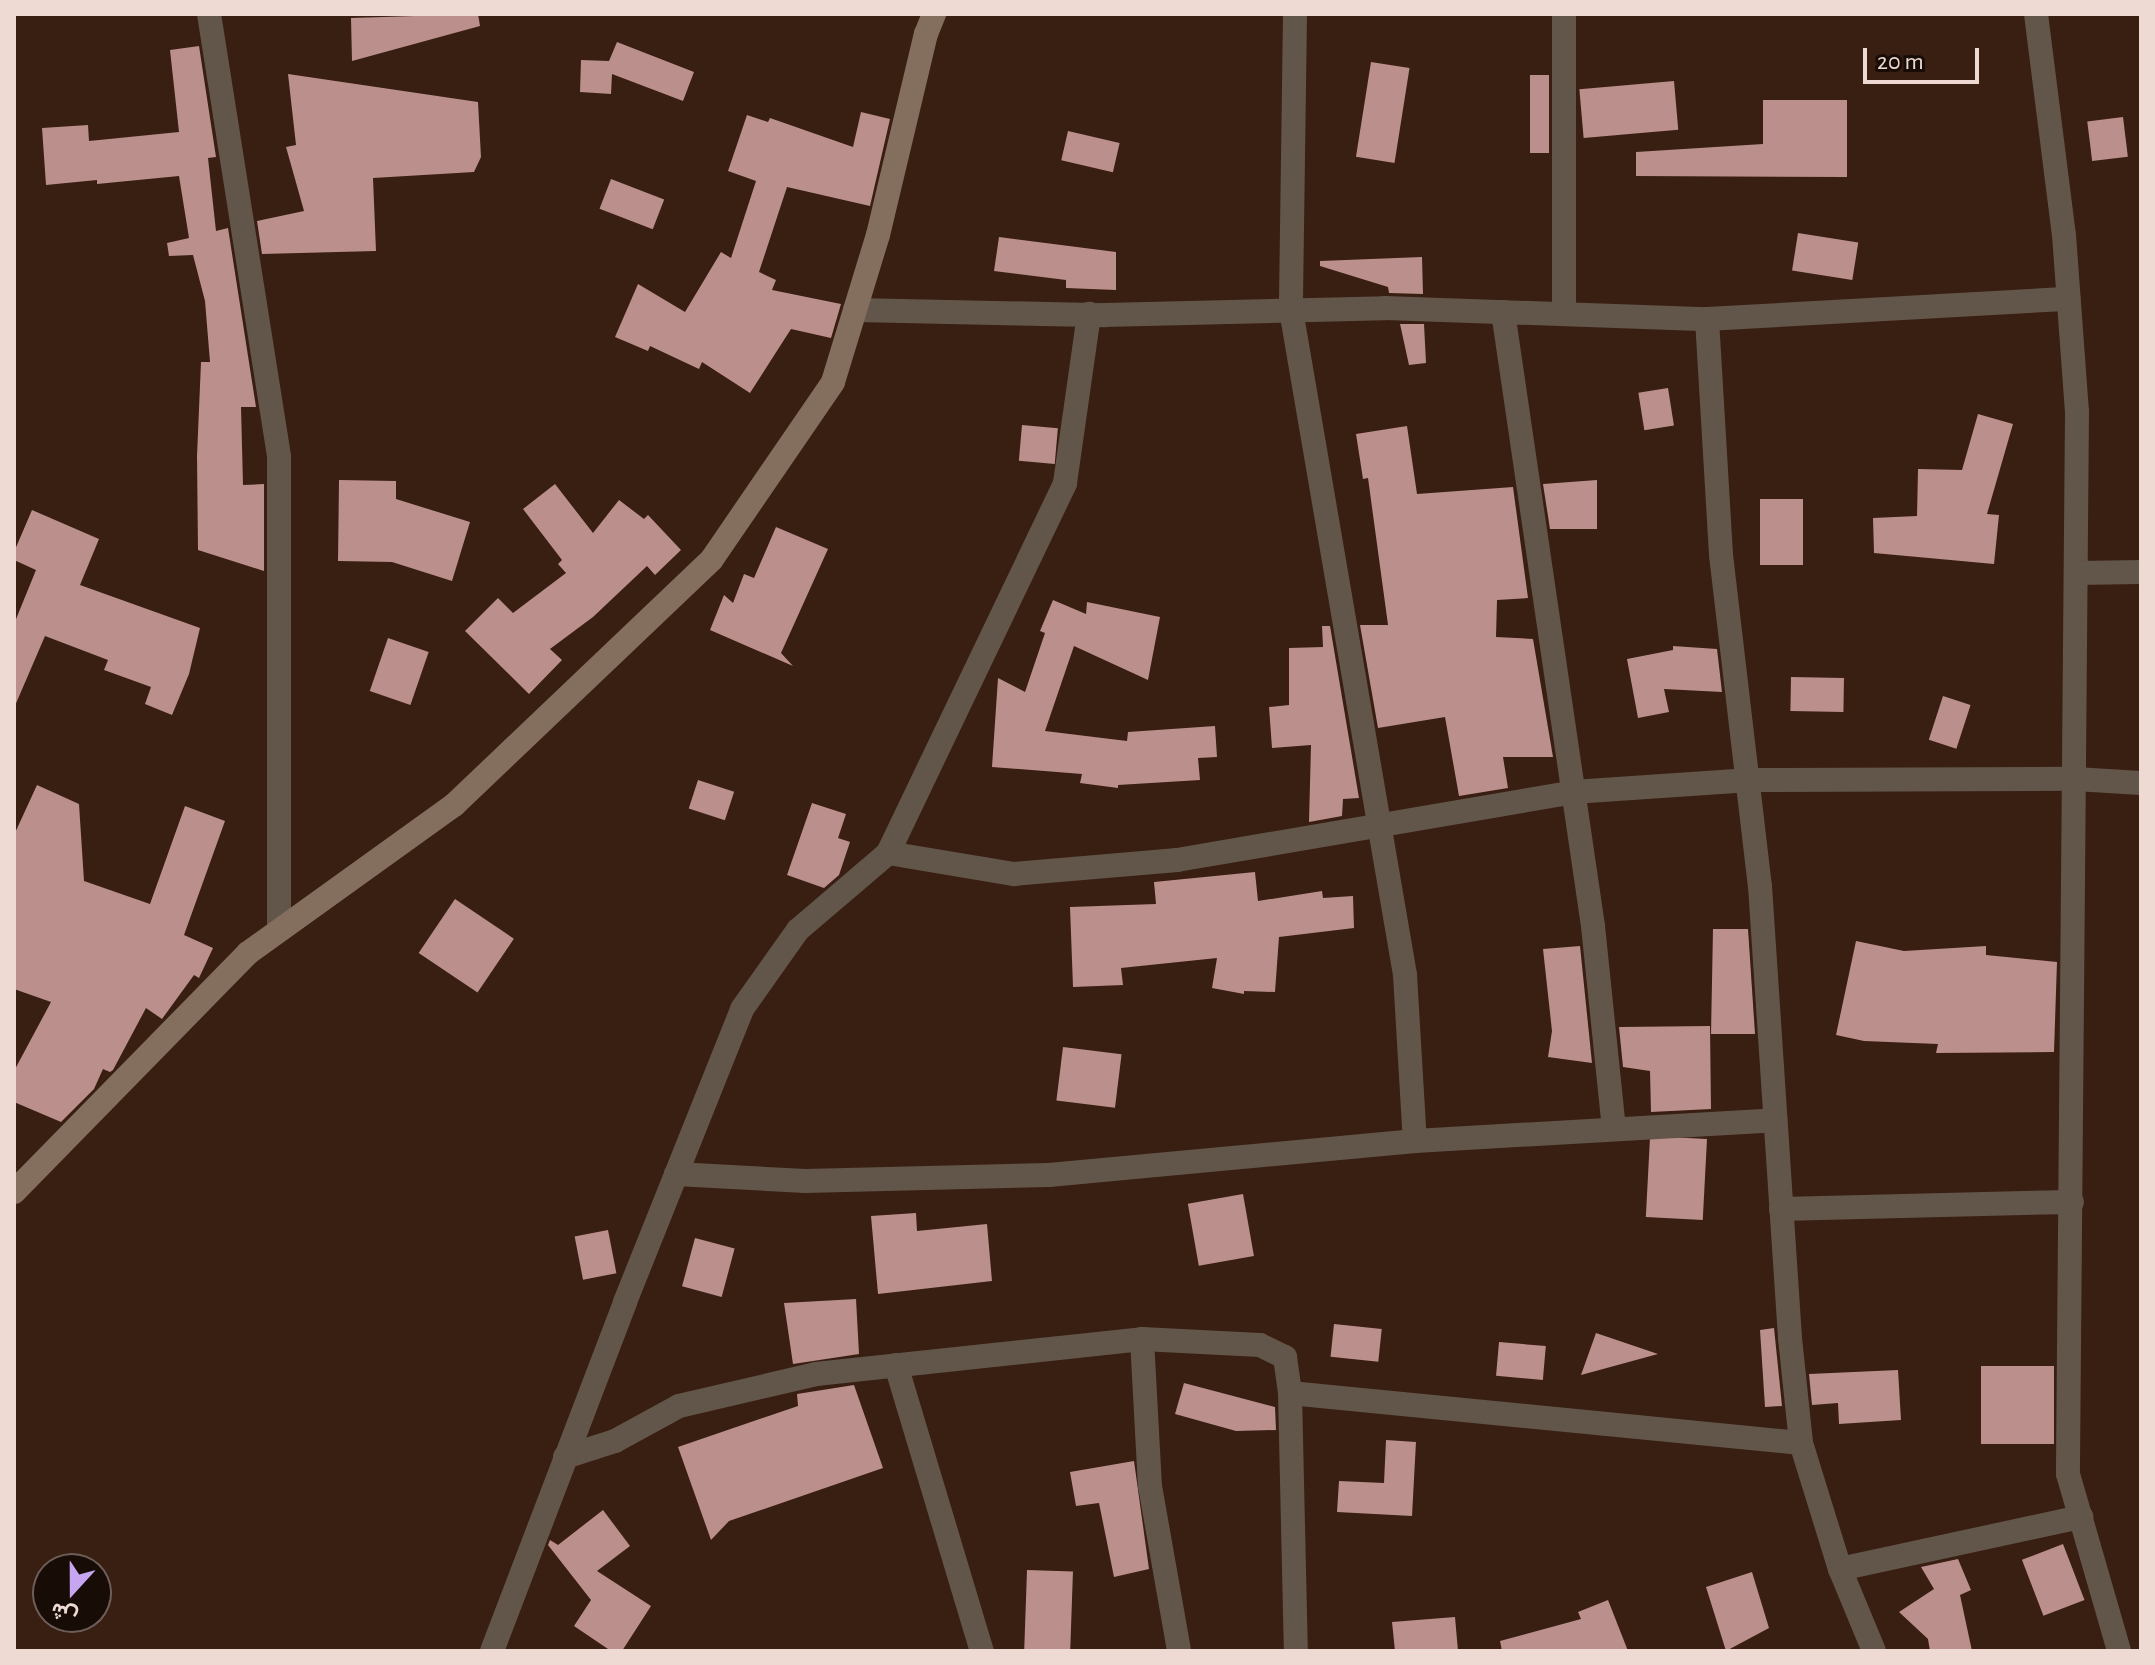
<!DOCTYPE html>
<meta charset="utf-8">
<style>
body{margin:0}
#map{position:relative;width:2155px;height:1665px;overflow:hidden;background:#391e12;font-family:"Alegreya Sans",Vazirmatn,sans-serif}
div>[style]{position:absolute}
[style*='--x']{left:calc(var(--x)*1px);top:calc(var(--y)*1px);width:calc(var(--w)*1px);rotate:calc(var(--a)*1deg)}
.building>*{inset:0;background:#bb8f8c;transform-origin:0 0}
.street>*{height:24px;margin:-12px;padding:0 12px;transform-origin:12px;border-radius:12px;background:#62554a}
.secondary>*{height:24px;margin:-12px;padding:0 12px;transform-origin:12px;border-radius:12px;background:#846f5e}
span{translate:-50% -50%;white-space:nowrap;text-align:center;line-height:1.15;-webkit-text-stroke:8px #180c07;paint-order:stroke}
.frame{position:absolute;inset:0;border:16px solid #eedad3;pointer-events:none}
.north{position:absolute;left:32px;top:1553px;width:80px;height:80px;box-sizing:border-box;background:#180c07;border:2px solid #6e5e59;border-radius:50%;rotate:201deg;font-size:22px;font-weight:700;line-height:32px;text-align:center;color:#eedad3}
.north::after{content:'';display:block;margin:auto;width:28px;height:36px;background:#c6a6f0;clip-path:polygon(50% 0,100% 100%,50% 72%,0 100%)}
.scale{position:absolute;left:1863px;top:48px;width:116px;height:36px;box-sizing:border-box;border:4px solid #eedad3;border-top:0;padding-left:10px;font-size:24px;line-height:28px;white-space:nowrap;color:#eedad3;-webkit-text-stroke:6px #180c07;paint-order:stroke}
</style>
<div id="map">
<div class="building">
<i style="clip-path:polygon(478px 14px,480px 26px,352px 61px,351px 18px)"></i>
<i style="clip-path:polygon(617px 42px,694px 72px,683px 101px,612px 74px,611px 94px,580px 92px,581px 60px,609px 61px)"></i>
<i style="clip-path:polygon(199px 46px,216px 157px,208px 158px,216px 231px,228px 228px,256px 407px,241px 407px,243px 485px,264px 484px,264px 571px,198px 550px,197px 456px,201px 362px,210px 362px,205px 301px,193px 255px,169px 256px,167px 243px,189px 238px,179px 176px,97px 184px,97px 180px,46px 185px,42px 128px,88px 125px,89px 141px,179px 132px,170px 50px)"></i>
<i style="left:1371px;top:62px;width:39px;height:96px;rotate:9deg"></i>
<i style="clip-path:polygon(288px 74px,478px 102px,481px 157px,474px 172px,373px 178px,376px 251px,262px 254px,257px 221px,304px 211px,286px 147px,296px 145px)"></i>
<i style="left:1530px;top:75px;width:19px;height:78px"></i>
<i style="left:1674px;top:81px;width:49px;height:95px;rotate:85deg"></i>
<i style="clip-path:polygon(1763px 100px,1847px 100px,1847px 177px,1636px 176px,1636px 152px,1763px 144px)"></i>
<i style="clip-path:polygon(861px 112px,890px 119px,870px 206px,787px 187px,759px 272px,776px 280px,772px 290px,841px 304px,831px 338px,791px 329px,750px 393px,702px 362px,699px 369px,650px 346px,648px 351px,615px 337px,638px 284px,685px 312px,721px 252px,731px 258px,756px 181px,728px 171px,747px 115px,768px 122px,770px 118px,853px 147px)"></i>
<i style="left:2123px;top:117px;width:40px;height:36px;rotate:83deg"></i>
<i style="left:1068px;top:131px;width:53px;height:30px;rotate:13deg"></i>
<i style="left:611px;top:179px;width:57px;height:32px;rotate:21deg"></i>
<i style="left:1798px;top:233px;width:61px;height:38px;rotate:9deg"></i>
<i style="clip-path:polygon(999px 237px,1116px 252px,1116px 290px,1066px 288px,1066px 280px,994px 271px)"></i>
<i style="clip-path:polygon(1422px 257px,1423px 294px,1389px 293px,1388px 287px,1320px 266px,1320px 261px)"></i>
<i style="clip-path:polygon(1400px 324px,1424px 324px,1426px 363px,1409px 365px)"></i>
<i style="left:1668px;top:388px;width:38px;height:30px;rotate:81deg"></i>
<i style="clip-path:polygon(1978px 414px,2013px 424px,1987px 514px,1999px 515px,1994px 564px,1874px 553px,1873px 518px,1917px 516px,1918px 469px,1962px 470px)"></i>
<i style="left:1022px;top:425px;width:36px;height:36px;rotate:5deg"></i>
<i style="clip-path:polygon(1407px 426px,1417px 494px,1513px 487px,1528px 598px,1497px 600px,1496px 637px,1533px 639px,1553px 757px,1503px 757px,1508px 788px,1459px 796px,1445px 717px,1378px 728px,1360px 625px,1388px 625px,1368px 478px,1363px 479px,1356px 434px)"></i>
<i style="clip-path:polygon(339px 480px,396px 481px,396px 499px,470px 522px,452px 581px,392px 562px,338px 561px)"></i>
<i style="clip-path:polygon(1597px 480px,1597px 529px,1550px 529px,1543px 484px)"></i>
<i style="clip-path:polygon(555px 484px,593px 533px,619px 500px,644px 519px,648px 515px,681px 550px,655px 575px,647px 566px,593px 617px,550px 649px,562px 660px,529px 694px,465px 631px,498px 598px,513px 613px,566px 573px,558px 564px,562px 560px,523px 509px)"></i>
<i style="left:1760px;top:499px;width:43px;height:66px"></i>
<i style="clip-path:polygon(32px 510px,99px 539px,80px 585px,200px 628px,189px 674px,172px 715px,145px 704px,151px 687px,104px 670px,108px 660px,45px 636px,14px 708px,14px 624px,36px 570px,14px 560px,14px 552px)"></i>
<i style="clip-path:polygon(776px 527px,828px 549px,781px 653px,793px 666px,710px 630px,724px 595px,733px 603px,744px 574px,754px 578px)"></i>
<i style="clip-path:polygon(1053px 600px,1086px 614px,1087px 602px,1160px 617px,1148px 680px,1074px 646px,1045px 731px,1127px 741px,1128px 732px,1215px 726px,1217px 757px,1198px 758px,1200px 780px,1118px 785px,1118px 788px,1080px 783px,1082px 774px,992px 767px,998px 678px,1025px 692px,1045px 633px,1040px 631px)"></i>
<i style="clip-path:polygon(1322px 626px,1330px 626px,1359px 798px,1343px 799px,1342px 816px,1309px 822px,1311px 745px,1272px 748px,1269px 707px,1289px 705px,1289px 648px,1323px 647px)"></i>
<i style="left:388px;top:638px;width:43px;height:56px;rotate:19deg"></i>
<i style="clip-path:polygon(1673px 646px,1717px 649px,1722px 692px,1664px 689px,1669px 712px,1638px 718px,1627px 659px,1673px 650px)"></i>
<i style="left:1791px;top:677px;width:53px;height:34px;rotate:1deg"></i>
<i style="left:1943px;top:696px;width:29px;height:46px;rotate:18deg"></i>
<i style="left:698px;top:780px;width:38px;height:30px;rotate:18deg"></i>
<i style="clip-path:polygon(37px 785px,79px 804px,84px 881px,150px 904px,185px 806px,225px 821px,184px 935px,213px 948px,199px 978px,194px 975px,162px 1019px,146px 1008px,113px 1070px,110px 1072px,103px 1069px,94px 1089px,61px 1122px,14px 1102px,14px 1071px,51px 1002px,14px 989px,14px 835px)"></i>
<i style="clip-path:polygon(812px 803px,846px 814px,838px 838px,850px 842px,839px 875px,824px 888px,787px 875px)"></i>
<i style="clip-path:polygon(1255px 872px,1258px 901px,1322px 891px,1323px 898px,1353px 896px,1354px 928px,1279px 937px,1275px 992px,1244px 991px,1244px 994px,1212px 988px,1217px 958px,1121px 968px,1123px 985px,1073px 987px,1070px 907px,1156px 904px,1154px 882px)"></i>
<i style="left:455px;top:899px;width:71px;height:65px;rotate:34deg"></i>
<i style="clip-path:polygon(1713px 929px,1748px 929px,1755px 1034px,1711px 1034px)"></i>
<i style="clip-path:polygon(1856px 941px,1904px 951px,1986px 946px,1986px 955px,2057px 962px,2054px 1052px,1936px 1053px,1938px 1044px,1864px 1041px,1836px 1035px)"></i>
<i style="clip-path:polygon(1580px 946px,1592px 1063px,1548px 1057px,1552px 1031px,1543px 949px)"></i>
<i style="clip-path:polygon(1710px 1026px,1711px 1109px,1651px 1112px,1650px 1071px,1623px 1067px,1619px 1027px)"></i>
<i style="left:1063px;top:1047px;width:59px;height:54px;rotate:7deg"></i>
<i style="left:1707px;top:1139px;width:81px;height:57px;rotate:93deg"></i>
<i style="left:1243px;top:1194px;width:63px;height:56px;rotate:80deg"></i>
<i style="clip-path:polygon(916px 1213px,917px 1231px,987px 1224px,992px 1281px,878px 1294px,871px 1216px)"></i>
<i style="left:608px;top:1230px;width:44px;height:34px;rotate:79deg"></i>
<i style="left:695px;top:1238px;width:41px;height:50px;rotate:15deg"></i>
<i style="clip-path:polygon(856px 1299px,859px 1354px,793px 1364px,784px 1303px)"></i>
<i style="left:1334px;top:1324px;width:48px;height:33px;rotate:6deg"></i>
<i style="clip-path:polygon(1774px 1328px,1782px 1406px,1765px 1407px,1760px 1330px)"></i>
<i style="clip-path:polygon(1596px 1333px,1658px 1354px,1581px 1375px)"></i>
<i style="left:1499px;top:1342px;width:47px;height:34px;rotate:5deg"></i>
<i style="left:1981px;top:1366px;width:73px;height:78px"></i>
<i style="clip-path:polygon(1898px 1370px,1901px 1420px,1839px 1424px,1838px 1403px,1812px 1405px,1809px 1374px)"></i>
<i style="clip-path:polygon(1184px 1383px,1275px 1407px,1276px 1430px,1236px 1431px,1175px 1414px)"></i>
<i style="clip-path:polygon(854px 1385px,883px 1468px,729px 1521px,711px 1540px,678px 1447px,798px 1406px,797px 1394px)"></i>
<i style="clip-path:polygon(1386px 1440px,1416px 1442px,1412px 1516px,1337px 1512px,1339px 1481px,1384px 1483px)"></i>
<i style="clip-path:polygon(1134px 1461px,1149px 1569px,1114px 1577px,1099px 1503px,1076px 1506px,1070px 1472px)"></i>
<i style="clip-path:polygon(603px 1510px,630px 1546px,597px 1571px,651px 1606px,622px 1651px,611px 1651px,574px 1626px,591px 1600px,548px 1545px,550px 1540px,558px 1545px)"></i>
<i style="left:2063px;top:1544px;width:60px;height:44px;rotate:69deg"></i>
<i style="clip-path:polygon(1958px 1559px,1971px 1590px,1960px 1595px,1972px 1651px,1930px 1651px,1928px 1639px,1899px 1612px,1934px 1589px,1921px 1567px)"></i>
<i style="left:1027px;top:1570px;width:46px;height:81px;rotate:2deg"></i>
<i style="clip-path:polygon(1752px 1572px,1769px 1628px,1726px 1651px,1706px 1587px)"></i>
<i style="clip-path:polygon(1608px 1600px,1628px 1651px,1502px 1651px,1500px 1641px,1581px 1619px,1578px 1612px)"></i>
<i style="clip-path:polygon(1455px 1617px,1458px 1651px,1395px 1651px,1392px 1622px)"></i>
</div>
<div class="street">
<i style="--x:209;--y:14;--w:448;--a:81"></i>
<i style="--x:279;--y:457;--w:473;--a:90"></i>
<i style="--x:1295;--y:14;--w:296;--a:90.8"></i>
<i style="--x:1291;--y:310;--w:675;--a:80.27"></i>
<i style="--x:1405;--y:975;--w:166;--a:86.6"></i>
<i style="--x:1564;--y:14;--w:300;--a:90"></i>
<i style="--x:2036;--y:14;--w:223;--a:82.8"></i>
<i style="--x:2064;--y:235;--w:177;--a:85.8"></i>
<i style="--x:2077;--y:412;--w:1062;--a:90.49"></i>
<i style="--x:2068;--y:1474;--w:184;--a:73.9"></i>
<i style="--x:855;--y:310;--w:249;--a:1.2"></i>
<i style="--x:1104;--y:315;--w:281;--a:-1.4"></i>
<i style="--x:1385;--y:308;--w:322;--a:2"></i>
<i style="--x:1707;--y:319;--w:362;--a:-3.2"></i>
<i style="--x:1503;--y:312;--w:621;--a:81.66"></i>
<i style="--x:1593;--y:926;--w:204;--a:84.1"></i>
<i style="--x:1707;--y:319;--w:236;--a:86.6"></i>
<i style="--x:1721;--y:555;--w:333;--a:83.3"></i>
<i style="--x:1760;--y:886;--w:453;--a:86.2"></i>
<i style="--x:1790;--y:1338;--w:106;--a:84"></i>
<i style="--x:1801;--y:1443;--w:132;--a:72.8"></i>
<i style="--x:1840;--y:1569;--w:89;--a:67.5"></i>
<i style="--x:2076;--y:573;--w:65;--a:-0.9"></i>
<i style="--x:888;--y:853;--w:128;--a:9.5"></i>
<i style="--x:1014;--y:874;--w:164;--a:-4.9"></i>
<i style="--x:1177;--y:860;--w:402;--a:-9.7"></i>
<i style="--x:1573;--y:792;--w:174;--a:-3.9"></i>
<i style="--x:1747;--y:780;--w:328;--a:-0.2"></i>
<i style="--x:2075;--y:779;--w:66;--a:3.5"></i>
<i style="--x:676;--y:1174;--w:129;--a:3.1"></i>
<i style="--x:805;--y:1181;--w:244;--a:-1.4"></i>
<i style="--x:1049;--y:1175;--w:368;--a:-5.3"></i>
<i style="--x:1415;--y:1141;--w:361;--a:-3.3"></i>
<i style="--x:1781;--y:1209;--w:291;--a:-1.4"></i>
<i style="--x:1142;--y:1339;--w:147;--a:86.9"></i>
<i style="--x:1150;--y:1486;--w:168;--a:80"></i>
<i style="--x:896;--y:1365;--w:299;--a:73.3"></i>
<i style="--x:1290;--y:1393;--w:513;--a:5.59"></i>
<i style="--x:565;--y:1457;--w:52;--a:-17.7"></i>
<i style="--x:615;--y:1441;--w:73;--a:-28.7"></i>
<i style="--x:679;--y:1406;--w:141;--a:-13.1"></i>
<i style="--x:816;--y:1374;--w:328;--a:-6.1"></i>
<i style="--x:1142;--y:1339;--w:118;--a:2.9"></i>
<i style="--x:1260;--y:1345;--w:28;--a:26"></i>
<i style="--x:1285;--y:1357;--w:36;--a:82"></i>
<i style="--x:1290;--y:1393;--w:258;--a:88.7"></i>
<i style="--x:1840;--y:1569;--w:247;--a:-12.2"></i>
<i style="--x:492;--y:1651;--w:373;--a:-69.1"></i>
<i style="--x:625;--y:1302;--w:315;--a:-68.2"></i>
<i style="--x:742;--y:1009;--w:97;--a:-54.7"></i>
<i style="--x:798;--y:930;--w:118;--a:-40.5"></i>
<i style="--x:888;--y:853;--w:410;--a:-64.4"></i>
<i style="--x:1065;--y:483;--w:171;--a:-81.9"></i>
</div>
<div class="secondary">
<i style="--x:14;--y:1192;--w:334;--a:-45.6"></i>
<i style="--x:248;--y:953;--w:254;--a:-35.7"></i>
<i style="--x:454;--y:805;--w:356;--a:-43.6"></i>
<i style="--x:712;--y:559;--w:214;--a:-55.6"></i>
<i style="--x:833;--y:382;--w:154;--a:-73"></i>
<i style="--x:878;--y:235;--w:207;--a:-76.6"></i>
<i style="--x:926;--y:34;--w:22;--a:-68"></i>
</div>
<div class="frame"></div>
<div class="north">ش</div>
<div class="scale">20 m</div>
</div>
